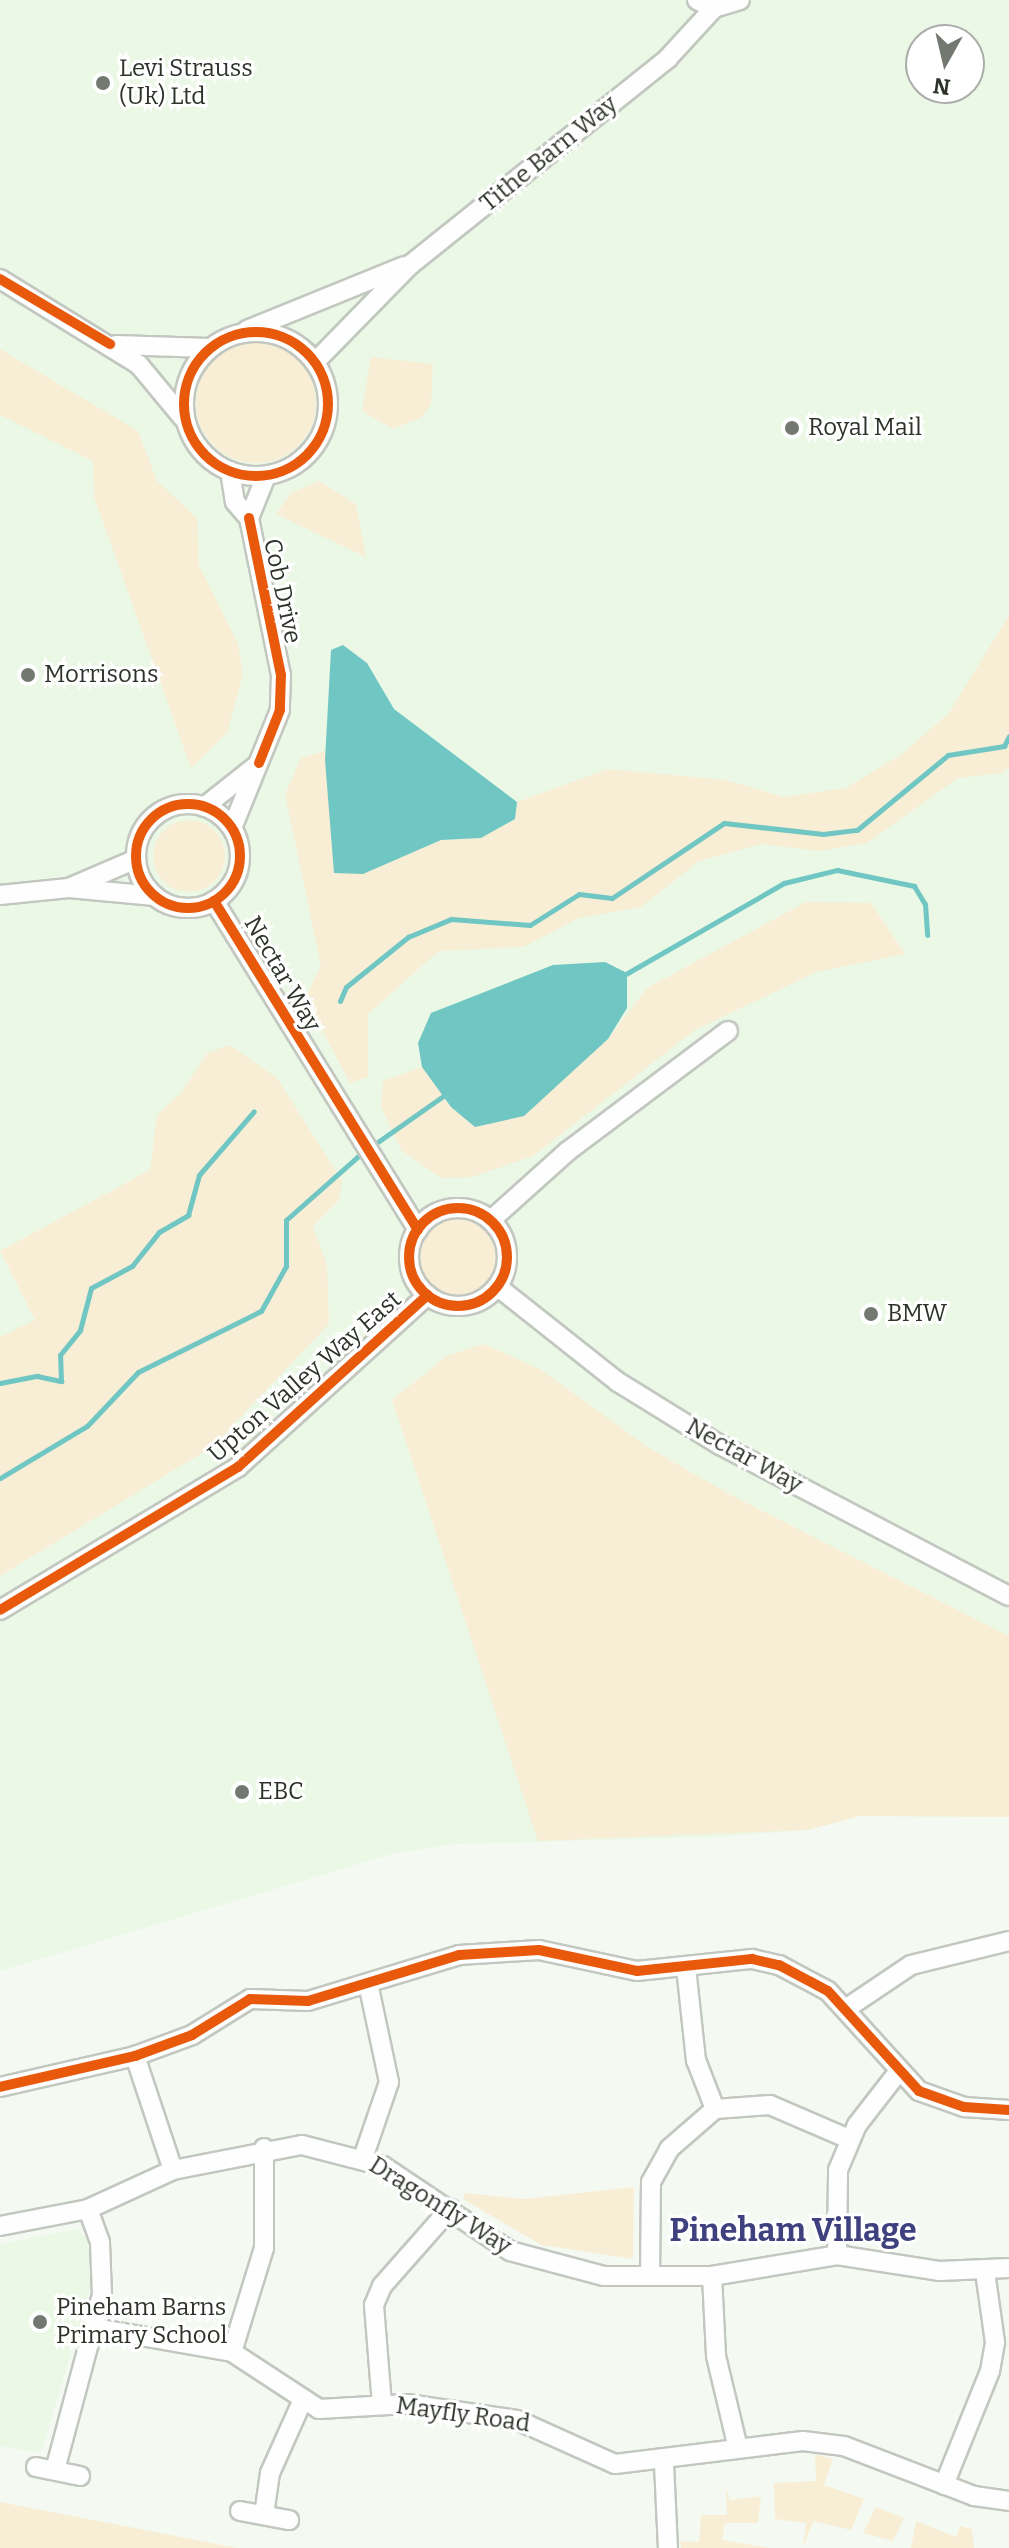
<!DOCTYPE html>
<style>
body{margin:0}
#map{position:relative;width:1009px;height:2548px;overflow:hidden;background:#f4faf2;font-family:Bitter,serif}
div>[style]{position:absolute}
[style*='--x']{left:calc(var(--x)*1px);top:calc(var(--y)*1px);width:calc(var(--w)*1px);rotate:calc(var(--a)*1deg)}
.built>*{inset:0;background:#ebf8e6}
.green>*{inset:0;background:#f8eed5}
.round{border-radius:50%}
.water>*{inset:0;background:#70c6c2}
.stream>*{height:5px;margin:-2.5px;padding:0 2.5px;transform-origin:2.5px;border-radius:2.5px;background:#70c6c2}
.roads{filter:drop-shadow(2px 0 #c2c7c0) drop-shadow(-2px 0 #c2c7c0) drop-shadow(0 2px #c2c7c0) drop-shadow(0 -2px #c2c7c0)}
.minor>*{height:18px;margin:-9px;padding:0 9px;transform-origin:9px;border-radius:9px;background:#fdfefd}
.minor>.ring{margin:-9px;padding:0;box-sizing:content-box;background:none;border:18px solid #fdfefd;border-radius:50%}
.cycleway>*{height:10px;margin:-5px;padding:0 5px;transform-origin:5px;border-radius:5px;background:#e8590c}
.cycleway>.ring{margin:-5px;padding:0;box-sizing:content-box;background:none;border:10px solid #e8590c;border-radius:50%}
.dots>*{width:22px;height:22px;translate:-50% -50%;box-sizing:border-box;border:4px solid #fff;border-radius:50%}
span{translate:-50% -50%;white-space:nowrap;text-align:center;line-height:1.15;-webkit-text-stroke:6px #fff;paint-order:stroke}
.poi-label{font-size:24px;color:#2d332b}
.left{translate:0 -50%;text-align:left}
.street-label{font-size:24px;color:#2d332b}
.district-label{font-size:32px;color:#3f417e;font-weight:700}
.north{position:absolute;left:905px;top:24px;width:80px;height:80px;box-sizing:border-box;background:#fff;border:2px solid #abadaa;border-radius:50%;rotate:188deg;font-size:22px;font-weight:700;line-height:32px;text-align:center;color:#2d332b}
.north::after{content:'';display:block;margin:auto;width:28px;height:36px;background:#737971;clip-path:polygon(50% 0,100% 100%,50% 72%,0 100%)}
</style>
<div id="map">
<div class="built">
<i style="clip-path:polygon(evenodd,0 0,1009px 0,1009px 1817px,860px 1816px,808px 1830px,715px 1837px,456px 1844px,396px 1853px,0 1971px,0 1576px,211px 1447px,35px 1321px,0 1337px,0 0,921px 40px,969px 40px,969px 88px,921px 88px,921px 40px)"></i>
<i style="clip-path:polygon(76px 2229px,87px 2238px,93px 2280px,41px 2453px,0 2446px,0 2244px)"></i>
</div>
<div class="green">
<i class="round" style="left:196px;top:343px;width:120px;height:120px"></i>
<i style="clip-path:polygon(0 349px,138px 431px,157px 481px,197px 518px,199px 565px,238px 644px,243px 674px,227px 733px,191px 768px,94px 497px,93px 461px,0 415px)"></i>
<i style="clip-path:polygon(371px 357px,433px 364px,431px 404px,422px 417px,393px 429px,362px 411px)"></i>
<i style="clip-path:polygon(319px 481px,356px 504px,366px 557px,276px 514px,291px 493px)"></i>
<i style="clip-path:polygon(1009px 615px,1009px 767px,1002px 773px,958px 778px,867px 843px,818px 851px,761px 844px,699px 861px,641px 907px,579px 918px,523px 947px,439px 951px,368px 1014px,368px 1077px,350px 1083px,305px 998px,321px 966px,285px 794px,301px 758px,325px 751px,362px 874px,441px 840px,481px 838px,515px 819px,517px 802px,608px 769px,726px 780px,783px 797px,846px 788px,902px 754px,949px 713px)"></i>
<i class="round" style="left:153px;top:820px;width:72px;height:72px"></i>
<i style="clip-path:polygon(806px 902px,871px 903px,905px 954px,816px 972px,695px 1030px,533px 1156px,472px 1177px,441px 1178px,402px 1151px,381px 1107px,383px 1081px,422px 1067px,451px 1107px,523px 1116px,608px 1039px,647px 988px)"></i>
<i style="clip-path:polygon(230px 1045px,277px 1078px,342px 1181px,339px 1200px,313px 1226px,327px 1265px,329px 1324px,212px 1447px,0 1576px,0 1337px,35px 1320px,0 1251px,150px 1170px,157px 1115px,181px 1093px,207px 1053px)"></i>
<i class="round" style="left:420px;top:1219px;width:78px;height:78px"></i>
<i style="clip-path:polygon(483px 1344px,540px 1369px,649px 1448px,731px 1495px,1009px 1636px,1009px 1817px,860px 1816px,808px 1830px,538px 1841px,392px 1400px,447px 1356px)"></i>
<i style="clip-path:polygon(634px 2187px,633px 2259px,541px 2245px,463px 2199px,465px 2193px,524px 2199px)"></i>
<i style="clip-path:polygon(815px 2454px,833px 2459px,824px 2485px,864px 2499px,851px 2530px,813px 2521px,803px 2548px,806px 2523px,775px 2519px,774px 2483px,816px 2481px)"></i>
<i style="clip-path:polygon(726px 2488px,730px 2500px,761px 2496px,758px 2523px,725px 2523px,722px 2540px,770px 2548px,681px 2548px,680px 2541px,699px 2542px,701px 2515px,727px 2515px)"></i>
<i style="clip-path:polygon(0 2502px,238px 2548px,0 2548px)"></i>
<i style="clip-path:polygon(876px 2507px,904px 2518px,893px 2541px,863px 2533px)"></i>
<i style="clip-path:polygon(916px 2521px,956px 2537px,960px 2526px,972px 2529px,974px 2548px,911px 2548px)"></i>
</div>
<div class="water">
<i style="clip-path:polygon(343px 645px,367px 663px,394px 709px,517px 802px,515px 819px,481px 838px,441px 840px,363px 874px,334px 873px,325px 760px,331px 650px)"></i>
<i style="clip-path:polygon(605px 962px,627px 973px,627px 1008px,608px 1039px,524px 1116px,475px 1127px,451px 1107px,422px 1067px,418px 1043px,431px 1013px,553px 965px)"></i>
</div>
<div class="stream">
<i style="--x:624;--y:975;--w:185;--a:-29.9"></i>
<i style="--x:784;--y:883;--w:55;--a:-13.8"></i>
<i style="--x:837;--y:870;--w:79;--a:11.7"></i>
<i style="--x:914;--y:886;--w:21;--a:59"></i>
<i style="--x:925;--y:904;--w:31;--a:86"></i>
<i style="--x:340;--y:1001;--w:15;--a:-67"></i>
<i style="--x:346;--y:987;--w:80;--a:-38.9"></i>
<i style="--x:408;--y:937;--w:47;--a:-22.7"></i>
<i style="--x:451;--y:919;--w:79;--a:4.3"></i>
<i style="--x:530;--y:925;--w:58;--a:-32.3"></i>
<i style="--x:579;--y:894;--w:33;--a:7"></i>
<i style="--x:612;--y:898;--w:135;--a:-33.8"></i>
<i style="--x:724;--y:823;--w:100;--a:6.3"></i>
<i style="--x:823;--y:834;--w:34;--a:-7"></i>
<i style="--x:857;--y:830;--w:118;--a:-39.5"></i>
<i style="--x:948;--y:755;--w:57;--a:-9.1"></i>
<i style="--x:1004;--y:746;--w:11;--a:-63"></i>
<i style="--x:372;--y:1146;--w:90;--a:-35.1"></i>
<i style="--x:0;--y:1383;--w:38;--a:-11"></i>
<i style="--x:37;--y:1376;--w:25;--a:12"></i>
<i style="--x:61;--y:1381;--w:26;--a:-92"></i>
<i style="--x:60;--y:1355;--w:32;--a:-51"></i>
<i style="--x:80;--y:1330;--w:43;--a:-75.3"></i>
<i style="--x:91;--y:1288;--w:47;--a:-28.2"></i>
<i style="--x:132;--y:1266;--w:43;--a:-51.5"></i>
<i style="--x:159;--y:1232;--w:34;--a:-30"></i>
<i style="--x:188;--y:1215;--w:41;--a:-74.6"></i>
<i style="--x:199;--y:1175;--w:84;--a:-49.3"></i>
<i style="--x:0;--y:1478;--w:101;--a:-30.9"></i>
<i style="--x:87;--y:1426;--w:74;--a:-46.6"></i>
<i style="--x:138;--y:1372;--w:137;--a:-26.4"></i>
<i style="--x:261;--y:1311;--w:51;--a:-60.9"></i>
<i style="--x:286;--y:1266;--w:46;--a:-90"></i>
<i style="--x:286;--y:1220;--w:104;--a:-41.5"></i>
</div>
<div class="roads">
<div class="minor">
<i style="--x:697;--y:0;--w:19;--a:25"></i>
<i style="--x:714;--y:8;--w:27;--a:-17"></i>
<i style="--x:0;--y:279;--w:163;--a:31.7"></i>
<i style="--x:139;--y:365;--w:69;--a:50.3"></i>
<i style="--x:247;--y:330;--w:170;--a:-22.1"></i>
<i class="ring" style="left:184px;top:332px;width:126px;height:126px"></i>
<i style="--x:116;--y:345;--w:93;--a:1.8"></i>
<i style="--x:315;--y:362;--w:136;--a:-45.6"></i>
<i style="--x:410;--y:265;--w:331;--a:-38.7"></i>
<i style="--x:668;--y:58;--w:68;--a:-47.4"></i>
<i style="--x:230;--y:471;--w:31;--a:81"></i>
<i style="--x:235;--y:502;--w:21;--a:49"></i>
<i style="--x:249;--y:518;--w:160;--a:78.5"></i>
<i style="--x:281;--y:675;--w:35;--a:92"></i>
<i style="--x:280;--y:710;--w:127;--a:112.1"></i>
<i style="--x:249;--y:518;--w:45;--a:-68"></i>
<i class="ring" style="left:136px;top:804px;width:86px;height:86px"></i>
<i style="--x:204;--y:807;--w:68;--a:-38.4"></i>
<i style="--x:71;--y:887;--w:71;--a:-23.3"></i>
<i style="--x:0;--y:895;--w:69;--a:-5.8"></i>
<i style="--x:69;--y:888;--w:86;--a:5.3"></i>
<i style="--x:214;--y:901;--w:387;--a:58.2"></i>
<i class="ring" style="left:409px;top:1208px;width:80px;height:80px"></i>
<i style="--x:491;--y:1220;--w:103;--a:-41.9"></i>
<i style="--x:568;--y:1151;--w:200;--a:-36.9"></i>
<i style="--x:498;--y:1287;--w:153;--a:38.4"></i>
<i style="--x:618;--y:1382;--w:120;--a:31.7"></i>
<i style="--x:720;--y:1445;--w:326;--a:27.6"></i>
<i style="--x:0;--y:1610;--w:278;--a:-31"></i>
<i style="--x:238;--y:1467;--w:256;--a:-42.2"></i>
<i style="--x:686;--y:1967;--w:94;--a:83.9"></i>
<i style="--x:696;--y:2060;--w:53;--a:68.8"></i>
<i style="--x:847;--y:2008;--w:77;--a:-33.9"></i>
<i style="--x:911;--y:1965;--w:101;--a:-13.8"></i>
<i style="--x:135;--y:2056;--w:120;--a:71.6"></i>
<i style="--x:0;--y:2087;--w:139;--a:-12.9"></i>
<i style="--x:135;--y:2056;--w:61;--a:-20.2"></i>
<i style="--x:192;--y:2035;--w:68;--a:-31.8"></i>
<i style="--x:250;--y:1999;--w:58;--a:2"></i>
<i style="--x:308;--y:2001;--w:158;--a:-16.9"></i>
<i style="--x:459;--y:1955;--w:80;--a:-3.6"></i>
<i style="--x:539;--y:1950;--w:100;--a:12.1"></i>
<i style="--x:637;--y:1971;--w:116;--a:-6"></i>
<i style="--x:752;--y:1959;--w:28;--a:13"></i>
<i style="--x:779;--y:1965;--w:55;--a:28"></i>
<i style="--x:828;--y:1991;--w:135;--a:47.7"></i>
<i style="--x:919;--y:2091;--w:48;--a:19.6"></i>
<i style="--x:964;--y:2107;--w:45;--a:3.8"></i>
<i style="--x:363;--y:2158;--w:80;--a:-71.1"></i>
<i style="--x:389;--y:2082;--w:96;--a:-102"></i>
<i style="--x:0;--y:2226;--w:90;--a:-10.9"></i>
<i style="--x:88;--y:2209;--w:94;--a:-24.6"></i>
<i style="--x:173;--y:2170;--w:131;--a:-11"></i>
<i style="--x:302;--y:2145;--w:84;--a:14.5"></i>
<i style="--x:383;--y:2166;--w:153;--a:33.8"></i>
<i style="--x:510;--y:2251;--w:97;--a:14.9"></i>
<i style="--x:604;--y:2276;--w:108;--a:0"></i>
<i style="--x:712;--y:2276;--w:127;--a:-9.5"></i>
<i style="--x:837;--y:2255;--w:103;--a:8.9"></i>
<i style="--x:939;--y:2271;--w:70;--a:-2.5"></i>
<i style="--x:837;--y:2255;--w:85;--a:-89.3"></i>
<i style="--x:838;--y:2170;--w:49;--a:-67.1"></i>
<i style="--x:857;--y:2125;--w:68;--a:-52.1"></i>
<i style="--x:650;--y:2276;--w:94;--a:-89.4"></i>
<i style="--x:651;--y:2182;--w:38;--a:-61"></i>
<i style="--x:669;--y:2149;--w:61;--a:-41"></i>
<i style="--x:715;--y:2109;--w:55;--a:-4.2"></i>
<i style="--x:770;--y:2105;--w:86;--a:23.3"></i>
<i style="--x:712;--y:2276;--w:80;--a:87.1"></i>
<i style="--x:716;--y:2356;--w:95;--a:76.6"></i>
<i style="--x:95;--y:2328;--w:139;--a:9.9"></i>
<i style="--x:232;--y:2352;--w:104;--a:33.2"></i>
<i style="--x:319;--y:2409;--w:88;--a:-3.3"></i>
<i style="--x:407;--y:2404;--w:111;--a:8.3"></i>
<i style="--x:517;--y:2420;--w:107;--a:24.2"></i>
<i style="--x:615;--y:2464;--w:189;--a:-7"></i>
<i style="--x:803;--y:2441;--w:41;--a:7"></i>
<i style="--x:844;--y:2446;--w:139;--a:21"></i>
<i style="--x:974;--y:2496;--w:35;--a:8"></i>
<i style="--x:232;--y:2352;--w:109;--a:-72.9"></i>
<i style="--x:264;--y:2248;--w:100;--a:-90"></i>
<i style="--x:382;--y:2405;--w:100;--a:-94.6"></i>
<i style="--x:374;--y:2305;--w:21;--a:-67"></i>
<i style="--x:382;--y:2286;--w:103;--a:-48.6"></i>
<i style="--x:664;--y:2464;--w:84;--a:87.3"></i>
<i style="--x:36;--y:2467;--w:45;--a:11.6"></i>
<i style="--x:55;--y:2470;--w:181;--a:-75"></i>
<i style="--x:102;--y:2295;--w:53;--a:-92.2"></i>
<i style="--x:100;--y:2242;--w:35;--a:-110"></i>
<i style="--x:944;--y:2485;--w:123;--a:-68"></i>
<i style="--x:990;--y:2371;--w:29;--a:-80"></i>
<i style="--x:995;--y:2342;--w:71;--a:-98.1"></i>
<i style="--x:240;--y:2511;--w:50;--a:10.4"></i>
<i style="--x:264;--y:2515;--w:42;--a:-81.9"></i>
<i style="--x:270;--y:2473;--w:76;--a:-65.8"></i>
</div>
</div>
<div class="cycleway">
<i style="--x:0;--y:279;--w:128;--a:30.6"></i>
<i class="ring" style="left:184px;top:332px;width:134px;height:134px"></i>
<i style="--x:249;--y:518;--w:160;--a:78.5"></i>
<i style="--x:281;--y:675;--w:35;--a:92"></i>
<i style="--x:280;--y:710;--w:57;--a:111.6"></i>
<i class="ring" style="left:136px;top:804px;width:94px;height:94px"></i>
<i style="--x:214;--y:901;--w:387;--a:58.2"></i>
<i class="ring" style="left:409px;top:1208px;width:88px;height:88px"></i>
<i style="--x:0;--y:1610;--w:278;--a:-31"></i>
<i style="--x:238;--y:1467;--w:256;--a:-42.2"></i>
<i style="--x:0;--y:2087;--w:139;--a:-12.9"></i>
<i style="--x:135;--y:2056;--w:61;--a:-20.2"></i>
<i style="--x:192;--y:2035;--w:68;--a:-31.8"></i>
<i style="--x:250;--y:1999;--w:58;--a:2"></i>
<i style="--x:308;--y:2001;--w:158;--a:-16.9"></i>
<i style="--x:459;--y:1955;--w:80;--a:-3.6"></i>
<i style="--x:539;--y:1950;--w:100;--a:12.1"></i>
<i style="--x:637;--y:1971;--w:116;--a:-6"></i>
<i style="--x:752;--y:1959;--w:28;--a:13"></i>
<i style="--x:779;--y:1965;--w:55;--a:28"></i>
<i style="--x:828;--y:1991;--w:135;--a:47.7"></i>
<i style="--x:919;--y:2091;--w:48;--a:19.6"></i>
<i style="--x:964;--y:2107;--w:45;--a:3.8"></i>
</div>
<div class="dots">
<i style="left:103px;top:83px;background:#737971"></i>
<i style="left:792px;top:428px;background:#737971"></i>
<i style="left:28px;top:675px;background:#737971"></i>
<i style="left:871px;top:1314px;background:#737971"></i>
<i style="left:242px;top:1792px;background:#737971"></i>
<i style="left:40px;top:2322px;background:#737971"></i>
</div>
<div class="poi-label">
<span class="left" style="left:119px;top:83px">Levi Strauss<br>(Uk) Ltd</span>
<span class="left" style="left:808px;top:428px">Royal Mail</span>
<span class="left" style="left:44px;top:675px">Morrisons</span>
<span class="left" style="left:887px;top:1314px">BMW</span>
<span class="left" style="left:258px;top:1792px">EBC</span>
<span class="left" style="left:56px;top:2322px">Pineham Barns<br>Primary School</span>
</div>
<div class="street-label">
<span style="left:549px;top:154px;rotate:-39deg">Tithe Barn Way</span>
<span style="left:282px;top:591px;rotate:78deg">Cob Drive</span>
<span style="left:282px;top:974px;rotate:60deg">Nectar Way</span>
<span style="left:305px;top:1377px;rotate:-41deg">Upton Valley Way East</span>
<span style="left:744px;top:1456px;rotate:29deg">Nectar Way</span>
<span style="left:440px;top:2206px;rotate:32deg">Dragonfly Way</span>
<span style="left:463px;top:2415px;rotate:8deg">Mayfly Road</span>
</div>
<div class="district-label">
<span style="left:793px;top:2230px">Pineham Village</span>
</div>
<div class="north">N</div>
</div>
